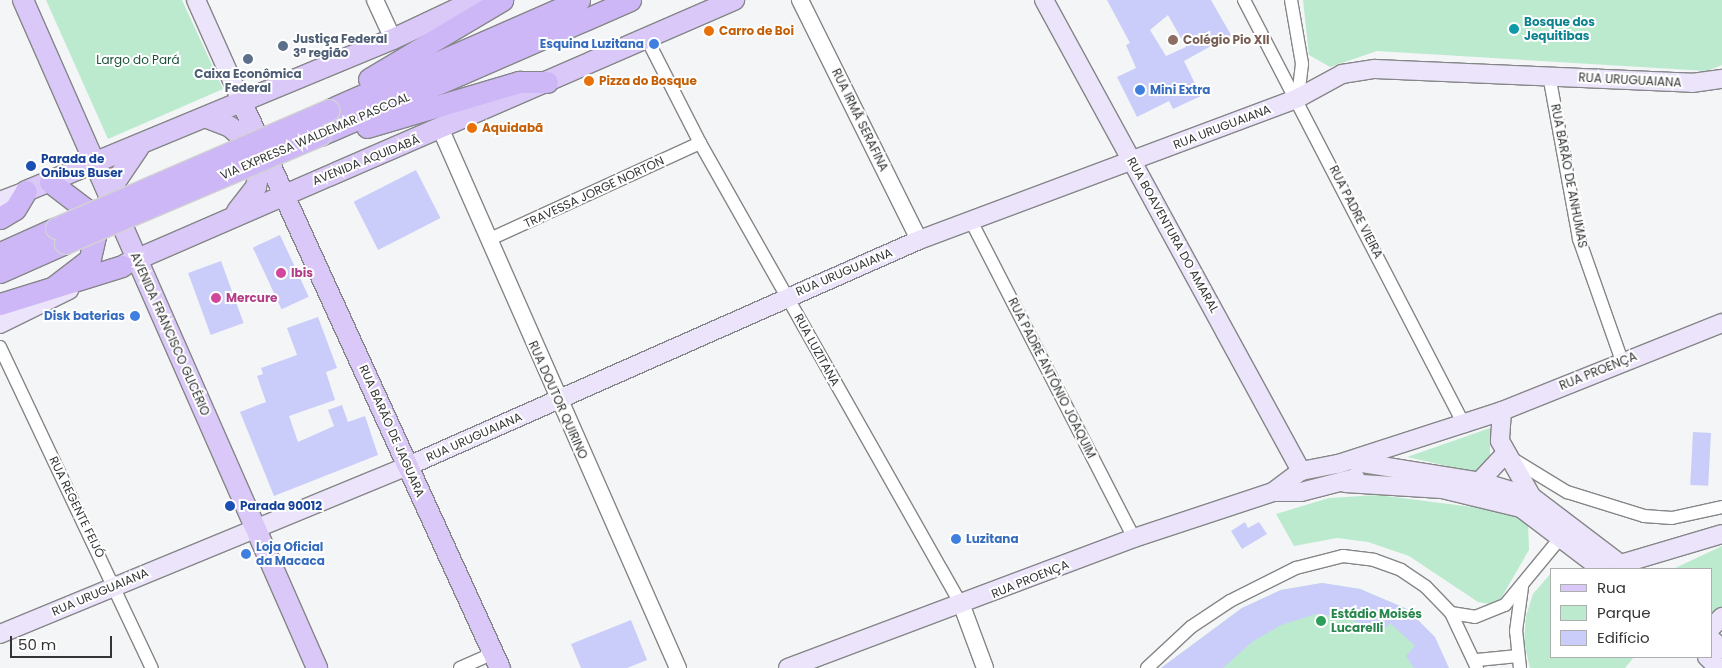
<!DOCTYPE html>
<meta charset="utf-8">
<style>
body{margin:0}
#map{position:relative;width:1722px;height:668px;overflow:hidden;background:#f4f5f7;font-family:Poppins,sans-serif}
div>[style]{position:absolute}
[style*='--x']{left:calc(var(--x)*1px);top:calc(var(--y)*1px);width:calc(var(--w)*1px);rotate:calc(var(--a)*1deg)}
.green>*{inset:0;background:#bceacf}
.building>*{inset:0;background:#cacdf9;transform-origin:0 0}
.roads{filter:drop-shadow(1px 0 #858687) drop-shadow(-1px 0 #858687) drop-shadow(0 1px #858687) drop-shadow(0 -1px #858687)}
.minor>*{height:12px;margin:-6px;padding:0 6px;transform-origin:6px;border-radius:6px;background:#fff}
.tertiary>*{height:16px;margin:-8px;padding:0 8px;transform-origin:8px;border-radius:8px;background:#fff}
.secondary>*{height:18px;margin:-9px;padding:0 9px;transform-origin:9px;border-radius:9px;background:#ece4fb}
.primary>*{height:20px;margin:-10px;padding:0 10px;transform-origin:10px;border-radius:10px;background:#dac9f8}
.trunk>*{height:21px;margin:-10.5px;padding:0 10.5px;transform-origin:10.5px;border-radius:10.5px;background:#ceb7f6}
.bridges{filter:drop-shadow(1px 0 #d2d2d2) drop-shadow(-1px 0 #d2d2d2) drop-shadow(0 1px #d2d2d2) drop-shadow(0 -1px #d2d2d2)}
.trunk-bridge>*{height:21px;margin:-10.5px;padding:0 10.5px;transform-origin:10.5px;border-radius:10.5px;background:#ceb7f6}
.dots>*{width:14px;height:14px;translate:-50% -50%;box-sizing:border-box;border:2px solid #fff;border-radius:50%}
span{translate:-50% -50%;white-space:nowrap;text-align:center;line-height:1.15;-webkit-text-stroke:4px #fff;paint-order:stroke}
.culture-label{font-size:12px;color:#0d838f;font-weight:700}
.left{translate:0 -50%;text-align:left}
.food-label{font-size:12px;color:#c56008;font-weight:700}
.service-label{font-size:12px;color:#4e5e75;font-weight:700}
.education-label{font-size:12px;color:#785e54;font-weight:700}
.shop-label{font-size:12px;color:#366cbe;font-weight:700}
.right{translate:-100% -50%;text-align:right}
.park-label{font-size:12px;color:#185036}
.street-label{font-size:12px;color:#333434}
.transit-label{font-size:12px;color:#164399;font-weight:700}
.hotel-label{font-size:12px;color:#b23c85;font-weight:700}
.leisure-label{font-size:12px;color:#27864d;font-weight:700}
.legend{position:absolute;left:1550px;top:568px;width:162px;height:90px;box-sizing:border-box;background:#fff;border:1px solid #adaeae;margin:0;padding:6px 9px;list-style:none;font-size:15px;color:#333434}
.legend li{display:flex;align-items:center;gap:10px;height:25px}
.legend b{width:25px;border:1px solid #adaeae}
.scale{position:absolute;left:10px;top:636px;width:102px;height:22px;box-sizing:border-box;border:2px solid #333434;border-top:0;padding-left:6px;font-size:15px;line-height:18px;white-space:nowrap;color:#333434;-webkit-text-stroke:4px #fff;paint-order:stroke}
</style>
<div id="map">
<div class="green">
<i style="clip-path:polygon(46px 0,182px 0,223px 89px,108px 139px)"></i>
<i style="clip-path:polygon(1303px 0,1722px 0,1722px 65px,1707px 71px,1377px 51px,1330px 67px,1309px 55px)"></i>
<i style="clip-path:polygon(1490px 428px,1490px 464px,1478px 473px,1407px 457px)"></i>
<i style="clip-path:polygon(1378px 495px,1504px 511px,1528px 522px,1529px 550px,1500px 600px,1490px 604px,1478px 602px,1409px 556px,1368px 542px,1337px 538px,1294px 546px,1276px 514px,1329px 498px)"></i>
<i style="clip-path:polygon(1722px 546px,1722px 608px,1711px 620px,1711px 569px,1673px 569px)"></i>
<i style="clip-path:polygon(1551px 573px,1551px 657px,1634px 657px,1625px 668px,1530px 668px,1524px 642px,1526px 616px,1533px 594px)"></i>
<i style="clip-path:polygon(1322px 583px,1360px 589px,1407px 609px,1449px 668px,1161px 668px,1242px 608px,1281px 590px)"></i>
</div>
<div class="building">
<i style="clip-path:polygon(evenodd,1107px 0,1211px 0,1231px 35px,1184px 61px,1201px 96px,1173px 109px,1169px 101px,1137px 117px,1117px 77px,1136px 68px,1126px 45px,1130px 43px,1107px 0,1168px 15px,1186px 47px,1166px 56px,1150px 30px,1168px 15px)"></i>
<i style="left:416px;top:170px;width:54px;height:70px;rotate:63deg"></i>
<i style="left:280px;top:235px;width:68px;height:30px;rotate:65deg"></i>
<i style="left:221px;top:261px;width:66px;height:35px;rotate:70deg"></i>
<i style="clip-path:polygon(318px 317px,337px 368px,326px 372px,335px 400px,289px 416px,298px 442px,334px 426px,328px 410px,342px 405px,348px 422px,365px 416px,378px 455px,274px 496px,240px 412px,266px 402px,257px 376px,263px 374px,261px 368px,297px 355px,287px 328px)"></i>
<i style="left:1693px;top:432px;width:18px;height:53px;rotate:3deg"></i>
<i style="clip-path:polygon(1245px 522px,1248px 528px,1259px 522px,1267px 534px,1242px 549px,1231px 531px)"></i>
<i style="clip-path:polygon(1322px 583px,1360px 589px,1407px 609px,1435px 637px,1449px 668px,1414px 668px,1406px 656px,1415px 646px,1390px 623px,1381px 633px,1349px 618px,1316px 614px,1281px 625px,1252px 642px,1223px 668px,1161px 668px,1242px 608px,1281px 590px)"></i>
<i style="clip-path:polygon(631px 620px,647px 660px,627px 668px,581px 668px,571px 644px)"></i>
</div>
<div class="roads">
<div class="minor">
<i style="--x:1244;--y:0;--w:480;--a:62.6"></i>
<i style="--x:1291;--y:0;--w:65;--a:80.2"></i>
<i style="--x:1302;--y:64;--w:34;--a:97"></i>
<i style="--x:647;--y:39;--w:117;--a:63"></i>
<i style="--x:700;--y:143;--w:532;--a:60.5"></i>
<i style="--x:1549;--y:75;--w:167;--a:79.6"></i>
<i style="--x:1579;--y:239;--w:129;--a:70.6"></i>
<i style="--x:970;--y:219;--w:359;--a:62.8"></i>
<i style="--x:488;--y:240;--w:233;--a:-24.6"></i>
<i style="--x:0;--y:347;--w:355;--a:64.7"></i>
<i style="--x:1511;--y:458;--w:66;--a:31.3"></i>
<i style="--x:1567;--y:492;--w:81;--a:17.3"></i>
<i style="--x:1644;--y:516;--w:28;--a:4"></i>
<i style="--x:1672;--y:518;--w:51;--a:-12.4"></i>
<i style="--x:1451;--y:613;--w:24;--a:9"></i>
<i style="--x:1475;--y:617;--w:32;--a:-22"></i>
<i style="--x:1505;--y:605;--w:88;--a:-50.5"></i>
<i style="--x:1561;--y:537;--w:7;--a:-8"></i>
<i style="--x:1477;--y:660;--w:41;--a:-5.6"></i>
<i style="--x:460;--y:668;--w:36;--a:-24"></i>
<i style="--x:1147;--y:668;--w:60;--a:-43"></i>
<i style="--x:1191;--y:627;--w:47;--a:-33.7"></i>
<i style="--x:1230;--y:601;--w:74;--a:-26.6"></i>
<i style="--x:1296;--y:568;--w:49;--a:-14.3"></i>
<i style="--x:1343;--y:556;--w:31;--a:7"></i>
<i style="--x:1374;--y:560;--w:29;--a:20"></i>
<i style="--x:1401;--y:570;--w:30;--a:34"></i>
<i style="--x:1426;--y:587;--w:36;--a:46"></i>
<i style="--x:1451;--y:613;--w:61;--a:64.7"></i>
<i style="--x:1520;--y:668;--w:37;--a:-96"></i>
<i style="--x:1516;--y:631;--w:44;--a:-82.2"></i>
</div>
<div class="tertiary">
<i style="--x:375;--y:0;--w:43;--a:65.2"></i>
<i style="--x:800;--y:0;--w:268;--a:63.6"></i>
<i style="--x:441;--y:130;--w:588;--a:66.23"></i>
<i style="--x:962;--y:606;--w:66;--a:69.6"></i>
</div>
<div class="secondary">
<i style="--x:196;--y:0;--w:113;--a:65.9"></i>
<i style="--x:1044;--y:0;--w:537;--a:61.38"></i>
<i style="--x:0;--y:201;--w:28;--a:-21"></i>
<i style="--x:0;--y:324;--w:77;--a:-26.2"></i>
<i style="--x:1502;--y:411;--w:30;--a:94"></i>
<i style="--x:1500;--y:441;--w:64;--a:60.3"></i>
<i style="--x:1356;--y:462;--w:128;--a:9"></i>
<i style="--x:1482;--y:482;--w:52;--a:16.7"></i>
<i style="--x:1532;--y:497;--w:119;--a:37.2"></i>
<i style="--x:1480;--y:481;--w:37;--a:-47"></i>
<i style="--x:1345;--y:483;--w:97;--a:3.5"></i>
<i style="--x:1442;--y:489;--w:81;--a:13.5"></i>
<i style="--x:1521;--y:508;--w:101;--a:37.3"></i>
<i style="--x:1273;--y:492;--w:28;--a:0"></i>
<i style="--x:1301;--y:492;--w:56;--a:-14.5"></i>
<i style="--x:1621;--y:564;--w:105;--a:-16.5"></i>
<i style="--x:1711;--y:628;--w:16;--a:-45"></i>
<i style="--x:0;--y:634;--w:441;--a:-22.4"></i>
<i style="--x:408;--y:466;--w:559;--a:-23.86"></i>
<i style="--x:919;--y:240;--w:405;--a:-20.5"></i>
<i style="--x:1298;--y:98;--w:50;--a:-28.6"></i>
<i style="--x:1342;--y:74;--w:33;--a:-9"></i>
<i style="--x:1375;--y:69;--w:317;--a:2.5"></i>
<i style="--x:1692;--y:83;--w:30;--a:-8"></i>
<i style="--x:1711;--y:639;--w:15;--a:42"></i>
<i style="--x:1707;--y:657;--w:16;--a:43"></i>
<i style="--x:788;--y:668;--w:370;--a:-20.6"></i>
<i style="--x:1134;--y:538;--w:146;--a:-18.3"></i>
<i style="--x:1273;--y:492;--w:35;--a:-37"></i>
<i style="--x:1301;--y:471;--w:38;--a:-11"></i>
<i style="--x:1338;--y:464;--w:172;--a:-17.9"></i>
<i style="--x:1502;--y:411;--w:237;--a:-21.8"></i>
</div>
<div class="primary">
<i style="--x:23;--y:0;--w:730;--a:66.24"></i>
<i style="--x:242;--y:103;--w:621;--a:65.46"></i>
<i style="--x:207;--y:118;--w:25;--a:21"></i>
<i style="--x:230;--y:127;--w:20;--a:41"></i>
<i style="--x:245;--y:140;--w:37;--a:70"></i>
<i style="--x:258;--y:175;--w:12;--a:99"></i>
<i style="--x:256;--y:187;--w:31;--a:128"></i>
<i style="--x:26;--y:191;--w:397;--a:-22.5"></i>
<i style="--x:393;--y:39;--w:92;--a:-25.2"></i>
<i style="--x:108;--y:193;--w:55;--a:-56"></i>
<i style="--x:126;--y:264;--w:663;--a:-23.47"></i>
</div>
<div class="trunk">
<i style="--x:369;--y:79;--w:155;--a:-30.7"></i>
<i style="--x:329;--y:110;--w:273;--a:-23.7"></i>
<i style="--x:367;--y:127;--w:159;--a:-16.5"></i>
<i style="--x:519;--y:82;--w:28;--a:0"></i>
<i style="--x:320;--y:135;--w:338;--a:-23.5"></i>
<i style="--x:50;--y:182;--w:43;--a:37.4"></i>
<i style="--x:84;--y:208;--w:27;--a:63"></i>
<i style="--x:96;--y:232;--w:28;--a:103"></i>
<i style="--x:90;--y:259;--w:44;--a:142.4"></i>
<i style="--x:0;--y:218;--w:17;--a:-31"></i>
<i style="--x:15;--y:209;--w:21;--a:-59"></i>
<i style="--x:0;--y:253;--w:61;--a:-24.1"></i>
<i style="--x:0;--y:272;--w:71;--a:-24"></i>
<i style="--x:0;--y:304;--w:128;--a:-17.3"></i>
</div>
</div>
<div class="bridges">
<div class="trunk-bridge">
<i style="--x:56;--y:228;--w:297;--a:-23.4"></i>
<i style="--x:65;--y:243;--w:277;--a:-23"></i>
</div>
</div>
<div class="dots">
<i style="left:1514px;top:29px;background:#0f9aa8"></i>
<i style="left:709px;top:31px;background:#e8710a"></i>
<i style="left:1173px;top:40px;background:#8d6e63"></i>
<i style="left:654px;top:44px;background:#3f7fe0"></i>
<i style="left:283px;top:46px;background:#5c6f8a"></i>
<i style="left:248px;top:59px;background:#5c6f8a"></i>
<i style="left:589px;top:81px;background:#e8710a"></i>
<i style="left:1140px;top:90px;background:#3f7fe0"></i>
<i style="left:472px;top:128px;background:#e8710a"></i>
<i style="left:31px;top:166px;background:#1a4fb4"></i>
<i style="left:281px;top:273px;background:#d1479c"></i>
<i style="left:216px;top:298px;background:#d1479c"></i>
<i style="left:135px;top:316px;background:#3f7fe0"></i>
<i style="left:230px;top:506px;background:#1a4fb4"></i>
<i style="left:956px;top:539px;background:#3f7fe0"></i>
<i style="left:246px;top:554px;background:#3f7fe0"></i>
<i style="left:1321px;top:621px;background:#2e9e5b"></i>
</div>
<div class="culture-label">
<span class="left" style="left:1524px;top:29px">Bosque dos<br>Jequitibas</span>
</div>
<div class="food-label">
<span class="left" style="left:719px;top:31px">Carro de Boi</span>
<span class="left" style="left:599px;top:81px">Pizza do Bosque</span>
<span class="left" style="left:482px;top:128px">Aquidabã</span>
</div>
<div class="service-label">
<span class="left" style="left:293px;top:46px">Justiça Federal<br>3ª região</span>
<span style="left:248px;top:81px">Caixa Econômica<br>Federal</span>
</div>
<div class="education-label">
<span class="left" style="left:1183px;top:40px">Colégio Pio XII</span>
</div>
<div class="shop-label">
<span class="right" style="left:644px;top:44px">Esquina Luzitana</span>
<span class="left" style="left:1150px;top:90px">Mini Extra</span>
<span class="right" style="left:125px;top:316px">Disk baterias</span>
<span class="left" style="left:966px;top:539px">Luzitana</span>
<span class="left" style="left:256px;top:554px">Loja Oficial<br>da Macaca</span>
</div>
<div class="park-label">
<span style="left:138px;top:60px">Largo do Pará</span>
</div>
<div class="street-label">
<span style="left:1630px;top:80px;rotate:3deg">RUA URUGUAIANA</span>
<span style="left:860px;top:120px;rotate:64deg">RUA IRMÃ SERAFINA</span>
<span style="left:1222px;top:127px;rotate:-21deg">RUA URUGUAIANA</span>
<span style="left:315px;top:136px;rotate:-23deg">VIA EXPRESSA WALDEMAR PASCOAL</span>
<span style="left:366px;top:160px;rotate:-22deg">AVENIDA AQUIDABÃ</span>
<span style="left:1569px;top:176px;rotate:79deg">RUA BARÃO DE ANHUMAS</span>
<span style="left:594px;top:192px;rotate:-25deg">TRAVESSA JORGE NORTON</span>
<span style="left:1356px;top:212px;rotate:63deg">RUA PADRE VIEIRA</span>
<span style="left:1173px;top:235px;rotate:61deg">RUA BOAVENTURA DO AMARAL</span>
<span style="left:844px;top:272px;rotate:-23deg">RUA URUGUAIANA</span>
<span style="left:170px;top:334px;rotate:66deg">AVENIDA FRANCISCO GLICÉRIO</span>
<span style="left:817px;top:350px;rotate:61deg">RUA LUZITANA</span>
<span style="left:1598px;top:371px;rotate:-22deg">RUA PROENÇA</span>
<span style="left:1052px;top:378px;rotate:63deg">RUA PADRE ANTÔNIO JOAQUIM</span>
<span style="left:558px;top:400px;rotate:66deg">RUA DOUTOR QUIRINO</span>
<span style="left:392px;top:431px;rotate:66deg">RUA BARÃO DE JAGUARA</span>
<span style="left:474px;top:437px;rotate:-24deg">RUA URUGUAIANA</span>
<span style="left:77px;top:507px;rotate:64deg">RUA REGENTE FEIJÓ</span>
<span style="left:1030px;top:579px;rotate:-22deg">RUA PROENÇA</span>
<span style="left:100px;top:592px;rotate:-23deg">RUA URUGUAIANA</span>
</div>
<div class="transit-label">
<span class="left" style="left:41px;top:166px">Parada de<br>Onibus Buser</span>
<span class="left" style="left:240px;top:506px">Parada 90012</span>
</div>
<div class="hotel-label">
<span class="left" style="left:291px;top:273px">Ibis</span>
<span class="left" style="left:226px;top:298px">Mercure</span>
</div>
<div class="leisure-label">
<span class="left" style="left:1331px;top:621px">Estádio Moisés<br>Lucarelli</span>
</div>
<ul class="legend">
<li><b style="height:6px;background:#dac9f8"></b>Rua</li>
<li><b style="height:14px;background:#bceacf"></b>Parque</li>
<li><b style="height:14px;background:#cacdf9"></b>Edifício</li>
</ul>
<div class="scale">50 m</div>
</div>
